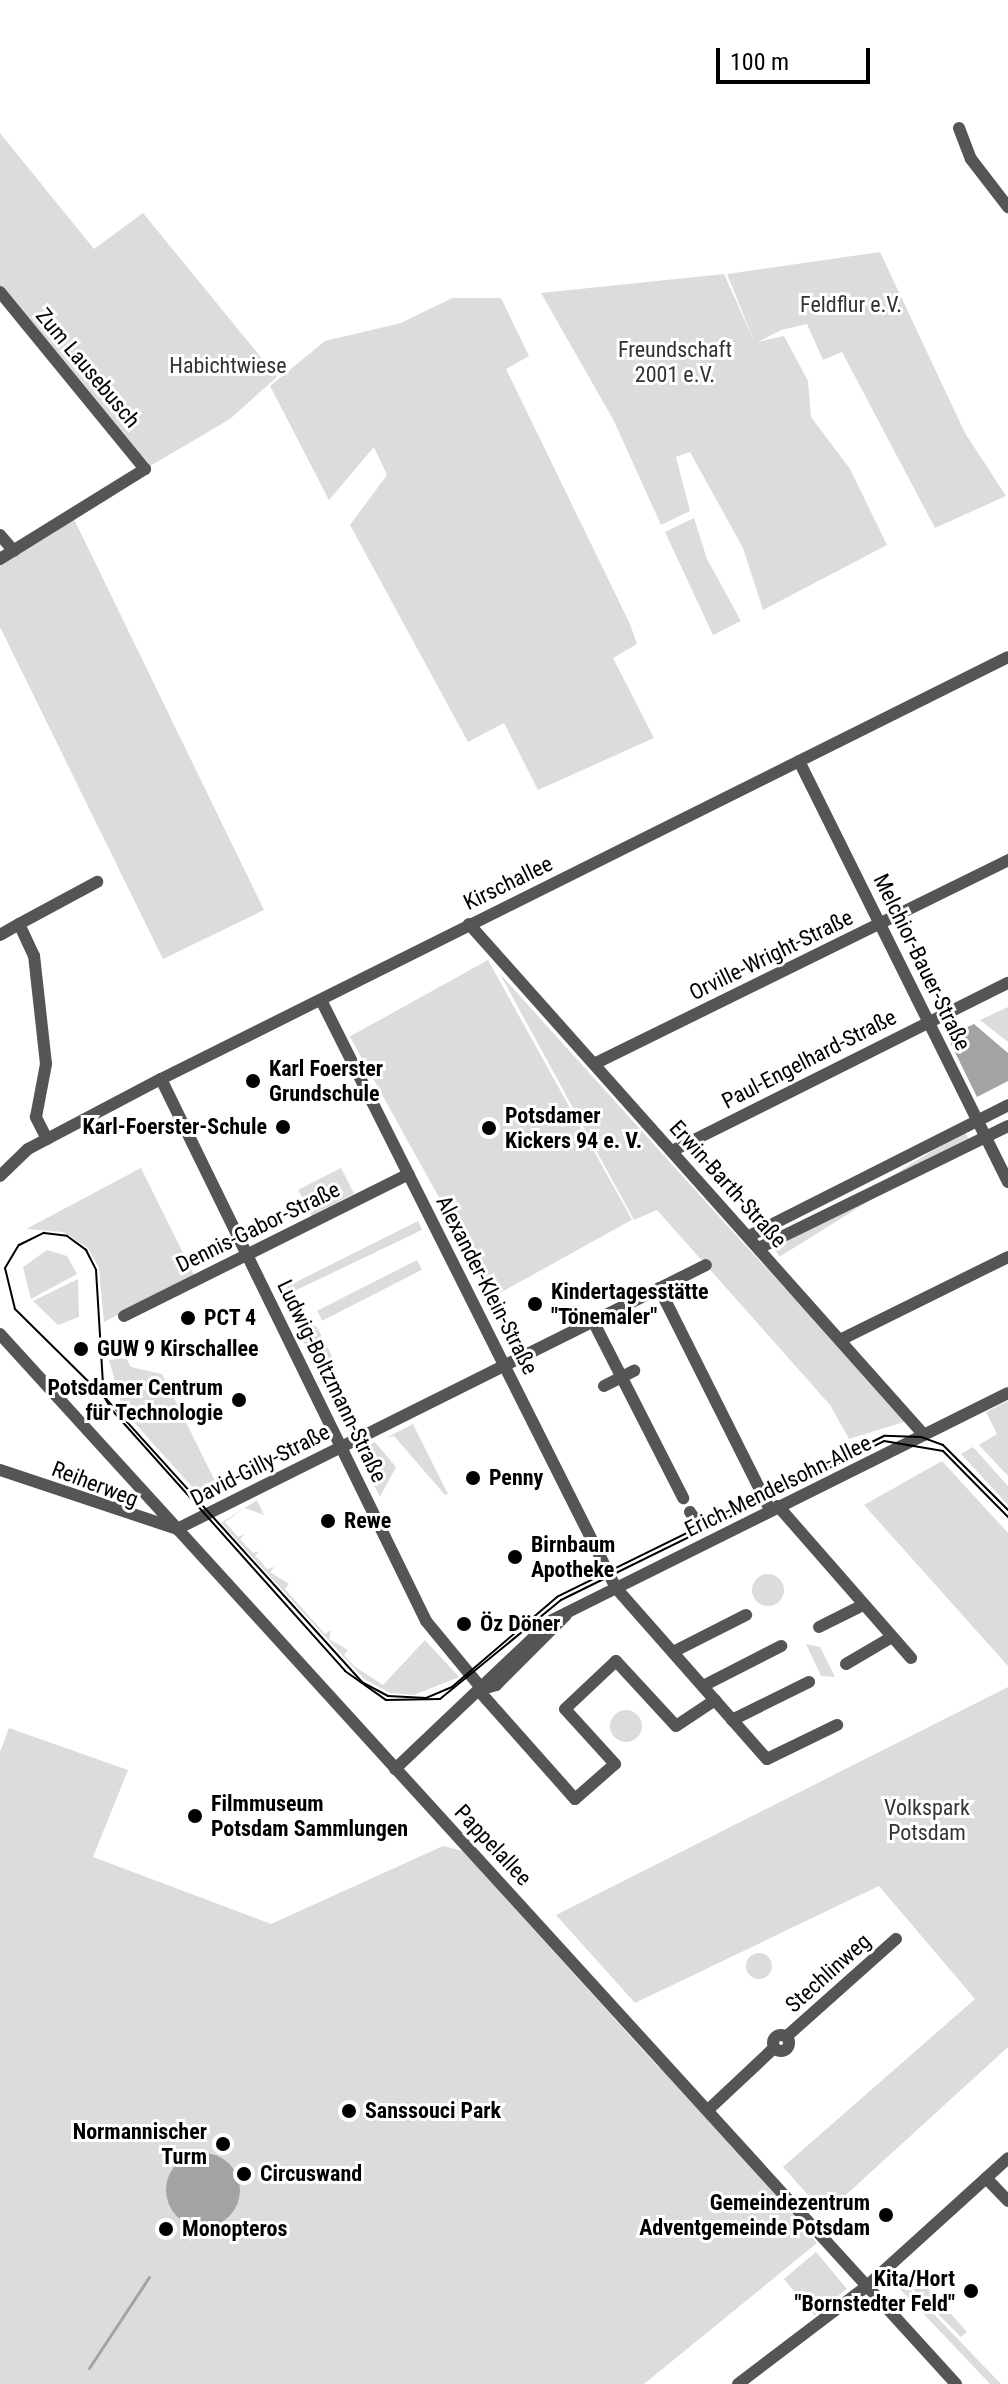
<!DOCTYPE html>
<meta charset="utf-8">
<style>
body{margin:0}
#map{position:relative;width:1008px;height:2384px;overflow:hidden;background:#fff;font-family:"Roboto Condensed",sans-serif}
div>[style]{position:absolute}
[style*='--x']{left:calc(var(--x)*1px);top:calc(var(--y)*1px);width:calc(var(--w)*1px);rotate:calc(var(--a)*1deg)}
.green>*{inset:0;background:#dcdcdc;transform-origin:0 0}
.round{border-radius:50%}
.water>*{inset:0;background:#a3a3a3}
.stream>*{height:3px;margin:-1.5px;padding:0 1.5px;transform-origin:1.5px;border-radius:1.5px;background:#a3a3a3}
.minor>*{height:12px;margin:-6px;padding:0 6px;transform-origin:6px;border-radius:6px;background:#555}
.minor>.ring{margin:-6px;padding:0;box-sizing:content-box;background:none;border:12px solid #555;border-radius:50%}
.tram>*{height:2px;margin:-1px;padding:0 1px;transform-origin:1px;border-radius:1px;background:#000}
.dots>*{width:22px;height:22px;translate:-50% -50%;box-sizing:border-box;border:4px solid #fff;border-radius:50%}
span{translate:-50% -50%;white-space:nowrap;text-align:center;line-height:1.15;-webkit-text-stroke:6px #fff;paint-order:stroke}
.park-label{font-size:22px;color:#333}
.street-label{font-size:22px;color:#000}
.poi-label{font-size:22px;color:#000;font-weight:700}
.left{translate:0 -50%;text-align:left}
.right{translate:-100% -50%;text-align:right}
.scale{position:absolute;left:716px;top:48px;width:154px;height:36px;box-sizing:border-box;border:4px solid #000;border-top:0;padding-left:10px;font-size:24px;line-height:28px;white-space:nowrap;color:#000;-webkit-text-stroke:6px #fff;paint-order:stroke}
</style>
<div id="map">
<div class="green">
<i style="clip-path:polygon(0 133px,94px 249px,143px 213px,277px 377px,230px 419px,145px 469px,0 292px)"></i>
<i style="clip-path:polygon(880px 252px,965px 433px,1006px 496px,935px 528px,842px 352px,823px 360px,807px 324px,781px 330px,758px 342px,784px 336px,808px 381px,811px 417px,850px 469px,887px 545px,763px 610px,743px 548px,690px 452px,676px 457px,690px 511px,661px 525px,614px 421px,541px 293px,724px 274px,755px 343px,727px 274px)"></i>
<i style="clip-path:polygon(452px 298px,501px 298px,529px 356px,506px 369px,630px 624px,637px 644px,613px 658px,654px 738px,538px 790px,504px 723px,468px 742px,350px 525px,387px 475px,374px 447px,329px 500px,270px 386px,325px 341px,401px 323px)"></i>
<i style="clip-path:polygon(73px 517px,264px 910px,163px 959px,0 627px,0 559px)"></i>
<i style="clip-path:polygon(694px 518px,707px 559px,741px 621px,713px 635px,665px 532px)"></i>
<i style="left:488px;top:960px;width:297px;height:158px;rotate:61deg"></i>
<i style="clip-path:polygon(500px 974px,733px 1232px,907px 1421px,849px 1439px,830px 1405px,657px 1210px,634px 1220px)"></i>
<i style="clip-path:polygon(1008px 1007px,1008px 1042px,980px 1020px)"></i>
<i style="left:964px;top:1131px;width:9px;height:223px;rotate:58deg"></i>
<i style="clip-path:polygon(141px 1168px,194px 1275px,104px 1322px,99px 1268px,88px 1248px,63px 1232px,26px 1229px)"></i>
<i style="left:341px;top:1168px;width:29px;height:48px;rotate:63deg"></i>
<i style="clip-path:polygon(418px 1221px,422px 1230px,288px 1294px,286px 1287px)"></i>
<i style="clip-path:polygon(47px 1250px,67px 1256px,77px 1274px,31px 1299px,23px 1267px)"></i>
<i style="left:417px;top:1260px;width:11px;height:112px;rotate:63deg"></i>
<i style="clip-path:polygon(78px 1279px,79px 1317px,58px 1325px,33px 1301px)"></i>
<i style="clip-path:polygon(289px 1314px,317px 1327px,336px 1364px,319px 1374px)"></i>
<i style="clip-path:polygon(126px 1358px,131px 1367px,162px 1374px,219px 1489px,202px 1498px,123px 1410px,109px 1360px)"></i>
<i style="clip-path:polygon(1008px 1401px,1008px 1476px,979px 1445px,997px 1434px,986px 1412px)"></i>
<i style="clip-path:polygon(413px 1424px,448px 1494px,445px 1495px,394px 1436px,386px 1438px)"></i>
<i style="clip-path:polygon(375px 1442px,396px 1467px,380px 1497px,357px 1451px)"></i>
<i style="clip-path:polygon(973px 1447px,1008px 1486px,1008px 1505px,961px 1454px)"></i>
<i style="clip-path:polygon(942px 1461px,1008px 1533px,1008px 1666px,864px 1505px)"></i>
<i style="clip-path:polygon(257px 1500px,264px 1515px,245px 1508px,225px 1522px,238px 1537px,245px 1534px,240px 1539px,253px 1553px,260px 1551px,255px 1555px,267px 1569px,275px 1567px,270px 1572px,289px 1584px,285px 1589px,325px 1634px,331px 1630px,329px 1639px,348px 1650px,344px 1655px,354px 1666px,383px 1685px,425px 1640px,459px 1677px,414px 1695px,390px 1693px,364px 1679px,221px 1523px)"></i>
<i class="round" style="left:752px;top:1574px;width:32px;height:32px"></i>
<i style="clip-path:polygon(806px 1644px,820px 1647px,835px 1677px,821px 1676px)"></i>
<i style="clip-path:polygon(1008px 1687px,1008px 2047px,825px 2214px,783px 2167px,975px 1999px,879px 1886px,635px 2003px,556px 1915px)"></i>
<i class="round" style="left:610px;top:1710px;width:32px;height:32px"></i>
<i style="clip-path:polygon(9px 1728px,128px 1770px,93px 1857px,271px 1924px,443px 1846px,463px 1851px,659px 2068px,666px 2064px,817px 2243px,644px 2384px,0 2384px,0 1752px)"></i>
<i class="round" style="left:746px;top:1953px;width:26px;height:26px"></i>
<i style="left:816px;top:2252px;width:48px;height:42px;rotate:50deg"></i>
<i style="clip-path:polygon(912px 2270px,967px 2332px,961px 2337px,903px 2279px)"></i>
<i style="clip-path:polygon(903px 2282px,1001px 2384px,990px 2384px,898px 2287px)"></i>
</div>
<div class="water">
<i style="clip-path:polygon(974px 1024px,1008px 1053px,1008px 1081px,977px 1097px,947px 1036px)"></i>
<i class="round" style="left:166px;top:2153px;width:74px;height:74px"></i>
</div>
<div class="stream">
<i style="--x:89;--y:2368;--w:109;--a:-56.6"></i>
</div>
<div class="minor">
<i style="--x:959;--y:128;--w:33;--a:69"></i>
<i style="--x:971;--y:159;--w:61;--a:52.4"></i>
<i style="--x:0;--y:292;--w:229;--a:50.7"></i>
<i style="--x:145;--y:469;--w:171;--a:148.2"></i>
<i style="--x:0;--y:535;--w:21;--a:49"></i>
<i style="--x:799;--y:761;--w:470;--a:63.6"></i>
<i style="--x:469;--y:924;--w:684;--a:48.32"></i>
<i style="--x:0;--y:935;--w:22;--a:-30"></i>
<i style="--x:321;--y:1000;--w:658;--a:63.36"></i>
<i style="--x:616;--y:1588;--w:228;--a:48.6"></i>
<i style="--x:767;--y:1759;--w:78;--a:-25.9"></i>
<i style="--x:594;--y:1064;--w:462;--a:-26.2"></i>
<i style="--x:161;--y:1079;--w:603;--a:63.94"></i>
<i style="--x:426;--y:1621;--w:88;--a:50.5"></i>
<i style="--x:47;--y:1139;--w:25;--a:-117"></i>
<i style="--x:36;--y:1117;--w:54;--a:-79.3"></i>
<i style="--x:46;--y:1064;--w:109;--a:-96.3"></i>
<i style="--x:34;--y:956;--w:35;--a:-115"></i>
<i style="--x:19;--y:924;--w:89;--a:-28.3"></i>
<i style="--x:672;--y:1151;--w:376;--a:-26.6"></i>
<i style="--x:0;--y:1176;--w:39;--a:-44"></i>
<i style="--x:28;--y:1149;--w:150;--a:-27.8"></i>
<i style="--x:161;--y:1079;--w:946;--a:-26.48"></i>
<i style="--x:749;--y:1236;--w:290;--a:-26.8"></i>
<i style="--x:759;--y:1248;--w:277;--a:-26.1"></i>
<i style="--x:659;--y:1288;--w:248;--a:63.4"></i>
<i style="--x:124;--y:1316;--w:318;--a:-26.5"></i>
<i style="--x:593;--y:1321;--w:199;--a:63"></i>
<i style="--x:0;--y:1334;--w:1420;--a:47.68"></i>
<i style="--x:842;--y:1339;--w:185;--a:-26.3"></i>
<i style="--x:604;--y:1386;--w:34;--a:-27"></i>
<i style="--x:0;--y:1470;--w:187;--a:18.4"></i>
<i style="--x:778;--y:1506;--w:202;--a:48.8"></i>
<i style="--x:690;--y:1512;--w:7;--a:56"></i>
<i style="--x:177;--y:1529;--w:591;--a:-26.52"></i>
<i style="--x:819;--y:1627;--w:49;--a:-26.6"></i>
<i style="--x:673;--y:1652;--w:82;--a:-26.9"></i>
<i style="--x:846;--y:1664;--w:53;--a:-30.4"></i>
<i style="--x:703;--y:1686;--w:88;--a:-27.1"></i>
<i style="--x:482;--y:1689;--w:15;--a:-16"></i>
<i style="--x:496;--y:1685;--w:99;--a:-45"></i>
<i style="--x:480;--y:1692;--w:143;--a:48.4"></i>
<i style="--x:575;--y:1799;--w:53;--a:-41.2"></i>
<i style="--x:615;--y:1764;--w:74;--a:-132.3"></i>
<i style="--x:565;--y:1709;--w:70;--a:-43.3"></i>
<i style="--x:616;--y:1661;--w:88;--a:47.3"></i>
<i style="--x:676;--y:1726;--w:47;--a:-33.7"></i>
<i style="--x:732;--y:1720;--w:86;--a:-26.3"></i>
<i style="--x:395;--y:1769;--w:216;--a:-43.5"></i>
<i style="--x:552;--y:1620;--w:509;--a:-26.46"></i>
<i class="ring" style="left:773px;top:2035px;width:4px;height:4px"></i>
<i style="--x:787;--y:2036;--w:146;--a:-41.7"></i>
<i style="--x:708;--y:2110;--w:91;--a:-43.2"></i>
<i style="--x:986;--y:2178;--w:32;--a:46"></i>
<i style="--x:738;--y:2384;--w:162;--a:-37.2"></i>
<i style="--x:867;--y:2286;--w:190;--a:-42.2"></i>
</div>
<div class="tram">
<i style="--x:1008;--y:1510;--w:92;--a:-135"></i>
<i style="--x:943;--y:1445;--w:23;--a:-160"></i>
<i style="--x:921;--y:1437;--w:37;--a:-178"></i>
<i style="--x:884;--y:1436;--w:364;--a:153.8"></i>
<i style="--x:557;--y:1597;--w:138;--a:139.4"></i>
<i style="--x:452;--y:1687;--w:28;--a:157"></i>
<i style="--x:426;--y:1698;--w:38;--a:-177"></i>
<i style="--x:388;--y:1696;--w:30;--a:-152"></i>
<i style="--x:362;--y:1682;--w:383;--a:-132.1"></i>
<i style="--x:105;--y:1398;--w:127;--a:-135.3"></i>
<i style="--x:15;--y:1309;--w:42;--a:-103.7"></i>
<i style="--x:5;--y:1268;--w:27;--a:-59"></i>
<i style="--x:19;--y:1245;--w:28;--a:-26"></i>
<i style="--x:44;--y:1233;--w:23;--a:7"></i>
<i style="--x:67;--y:1236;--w:24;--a:36"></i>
<i style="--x:86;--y:1250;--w:22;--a:63"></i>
<i style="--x:96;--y:1270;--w:116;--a:86.5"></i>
<i style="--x:103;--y:1386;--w:12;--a:81"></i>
<i style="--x:105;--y:1398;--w:13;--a:61"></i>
<i style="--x:111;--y:1409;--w:351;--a:48.2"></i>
<i style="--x:345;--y:1671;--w:50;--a:35.3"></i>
<i style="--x:386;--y:1700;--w:54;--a:-1.1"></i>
<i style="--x:440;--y:1699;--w:156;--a:-39.3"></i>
<i style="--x:561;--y:1600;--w:360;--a:-26.2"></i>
<i style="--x:884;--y:1441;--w:60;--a:9.6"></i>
<i style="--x:943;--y:1451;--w:93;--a:45.4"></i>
</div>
<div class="dots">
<i style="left:253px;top:1081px;background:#000"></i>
<i style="left:283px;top:1127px;background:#000"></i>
<i style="left:489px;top:1128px;background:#000"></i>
<i style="left:535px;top:1304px;background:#000"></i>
<i style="left:188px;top:1318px;background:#000"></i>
<i style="left:81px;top:1349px;background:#000"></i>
<i style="left:239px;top:1400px;background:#000"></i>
<i style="left:473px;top:1478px;background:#000"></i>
<i style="left:328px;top:1521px;background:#000"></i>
<i style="left:515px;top:1557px;background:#000"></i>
<i style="left:464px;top:1624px;background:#000"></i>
<i style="left:195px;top:1816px;background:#000"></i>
<i style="left:349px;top:2111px;background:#000"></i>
<i style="left:223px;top:2144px;background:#000"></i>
<i style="left:244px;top:2174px;background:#000"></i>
<i style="left:886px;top:2215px;background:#000"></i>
<i style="left:166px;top:2229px;background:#000"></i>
<i style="left:971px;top:2291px;background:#000"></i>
</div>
<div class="park-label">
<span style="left:851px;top:305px">Feldflur e.V.</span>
<span style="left:675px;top:362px">Freundschaft<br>2001 e.V.</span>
<span style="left:228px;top:366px">Habichtwiese</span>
<span style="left:927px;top:1820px">Volkspark<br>Potsdam</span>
</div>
<div class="street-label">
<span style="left:88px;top:368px;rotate:50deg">Zum Lausebusch</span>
<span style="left:508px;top:883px;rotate:-26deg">Kirschallee</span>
<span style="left:771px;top:955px;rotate:-26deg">Orville-Wright-Straße</span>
<span style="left:922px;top:962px;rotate:64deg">Melchior-Bauer-Straße</span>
<span style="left:809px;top:1059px;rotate:-27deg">Paul-Engelhard-Straße</span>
<span style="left:728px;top:1184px;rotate:48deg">Erwin-Barth-Straße</span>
<span style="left:258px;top:1227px;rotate:-26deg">Dennis-Gabor-Straße</span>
<span style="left:487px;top:1285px;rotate:63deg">Alexander-Klein-Straße</span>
<span style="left:332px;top:1381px;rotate:64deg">Ludwig-Boltzmann-Straße</span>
<span style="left:260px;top:1465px;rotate:-27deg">David-Gilly-Straße</span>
<span style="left:95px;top:1484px;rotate:21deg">Reiherweg</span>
<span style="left:778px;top:1486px;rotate:-26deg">Erich-Mendelsohn-Allee</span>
<span style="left:493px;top:1845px;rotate:47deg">Pappelallee</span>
<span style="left:828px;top:1973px;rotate:-42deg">Stechlinweg</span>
</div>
<div class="poi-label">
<span class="left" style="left:269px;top:1081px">Karl Foerster<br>Grundschule</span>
<span class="left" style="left:505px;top:1128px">Potsdamer<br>Kickers 94 e. V.</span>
<span class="right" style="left:267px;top:1127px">Karl-Foerster-Schule</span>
<span class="left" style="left:551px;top:1304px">Kindertagesstätte<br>"Tönemaler"</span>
<span class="left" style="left:204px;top:1318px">PCT 4</span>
<span class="left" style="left:97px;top:1349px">GUW 9 Kirschallee</span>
<span class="right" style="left:223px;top:1400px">Potsdamer Centrum<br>für Technologie</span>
<span class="left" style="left:489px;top:1478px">Penny</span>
<span class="left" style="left:344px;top:1521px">Rewe</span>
<span class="left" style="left:531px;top:1557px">Birnbaum<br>Apotheke</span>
<span class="left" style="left:480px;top:1624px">Öz Döner</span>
<span class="left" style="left:211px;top:1816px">Filmmuseum<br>Potsdam Sammlungen</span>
<span class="left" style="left:365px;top:2111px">Sanssouci Park</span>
<span class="right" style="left:207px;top:2144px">Normannischer<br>Turm</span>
<span class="left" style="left:260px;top:2174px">Circuswand</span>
<span class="right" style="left:870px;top:2215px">Gemeindezentrum<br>Adventgemeinde Potsdam</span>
<span class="left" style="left:182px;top:2229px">Monopteros</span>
<span class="right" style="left:955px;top:2291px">Kita/Hort<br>"Bornstedter Feld"</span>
</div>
<div class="scale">100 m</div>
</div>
